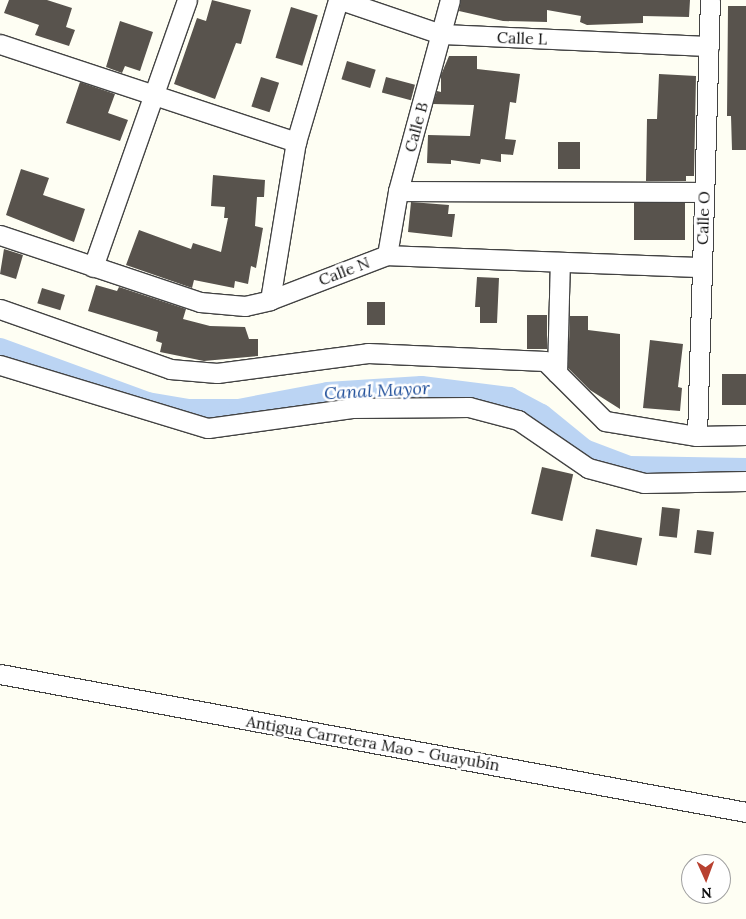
<!DOCTYPE html>
<meta charset="utf-8">
<style>
body{margin:0}
#map{position:relative;width:746px;height:919px;overflow:hidden;background:#fefef3;font-family:Lora,serif}
div>[style]{position:absolute}
[style*='--x']{left:calc(var(--x)*1px);top:calc(var(--y)*1px);width:calc(var(--w)*1px);rotate:calc(var(--a)*1deg)}
.canal>*{height:21px;margin:-10.5px;padding:0 10.5px;transform-origin:10.5px;border-radius:10.5px;background:#bbd4f3}
.building>*{inset:0;background:#58534d;transform-origin:0 0}
.roads{filter:drop-shadow(1px 0 #434343) drop-shadow(-1px 0 #434343) drop-shadow(0 1px #434343) drop-shadow(0 -1px #434343)}
.minor>*{height:19px;margin:-9.5px;padding:0 9.5px;transform-origin:9.5px;border-radius:9.5px;background:#fff}
span{translate:-50% -50%;white-space:nowrap;text-align:center;line-height:1.15;-webkit-text-stroke:5px #fff;paint-order:stroke}
.street-label{font-size:16px;color:#101010}
.water-label{font-size:18px;color:#204f9a;font-style:italic}
.north{position:absolute;left:681px;top:854px;width:50px;height:50px;box-sizing:border-box;background:#fff;border:1px solid #9f9f9f;border-radius:50%;rotate:178deg;font-size:14px;font-weight:700;line-height:20px;text-align:center;color:#101010}
.north::after{content:'';display:block;margin:auto;width:18px;height:22px;background:#b84130;clip-path:polygon(50% 0,100% 100%,50% 72%,0 100%)}
</style>
<div id="map">
<div class="canal">
<i style="--x:0;--y:348;--w:157;--a:20.2"></i>
<i style="--x:147;--y:402;--w:42;--a:9.7"></i>
<i style="--x:188;--y:409;--w:50;--a:0"></i>
<i style="--x:238;--y:409;--w:91;--a:-10.8"></i>
<i style="--x:327;--y:392;--w:94;--a:-3.7"></i>
<i style="--x:421;--y:386;--w:89;--a:7.1"></i>
<i style="--x:509;--y:397;--w:36;--a:28"></i>
<i style="--x:541;--y:414;--w:55;--a:39.1"></i>
<i style="--x:584;--y:449;--w:48;--a:20.7"></i>
<i style="--x:629;--y:466;--w:117;--a:1"></i>
</div>
<div class="building">
<i style="clip-path:polygon(9px 0,47px 0,72px 8px,66px 27px,75px 30px,69px 46px,35px 35px,39px 25px,4px 13px)"></i>
<i style="clip-path:polygon(212px 0,251px 10px,241px 44px,236px 43px,215px 99px,174px 84px,197px 18px,206px 21px)"></i>
<i style="clip-path:polygon(461px 0,690px 0,689px 17px,643px 16px,643px 23px,587px 25px,580px 22px,581px 16px,547px 10px,547px 22px,503px 21px,459px 11px)"></i>
<i style="clip-path:polygon(728px 6px,746px 6px,746px 150px,732px 150px,731px 116px,727px 116px)"></i>
<i style="left:291px;top:7px;width:28px;height:53px;rotate:17deg"></i>
<i style="clip-path:polygon(120px 21px,153px 32px,140px 71px,125px 66px,122px 73px,106px 67px)"></i>
<i style="clip-path:polygon(449px 56px,477px 56px,477px 69px,520px 74px,516px 103px,510px 102px,505px 139px,516px 140px,513px 155px,501px 154px,501px 162px,481px 159px,480px 164px,451px 160px,451px 164px,427px 163px,428px 135px,470px 136px,474px 105px,433px 104px,437px 91px,441px 92px,441px 75px)"></i>
<i style="left:347px;top:61px;width:30px;height:19px;rotate:17deg"></i>
<i style="clip-path:polygon(659px 74px,696px 76px,694px 176px,686px 176px,686px 181px,646px 181px,647px 119px,657px 119px)"></i>
<i style="left:261px;top:77px;width:19px;height:31px;rotate:18deg"></i>
<i style="left:386px;top:77px;width:30px;height:16px;rotate:15deg"></i>
<i style="clip-path:polygon(80px 82px,115px 94px,108px 113px,128px 120px,120px 141px,66px 123px)"></i>
<i style="left:580px;top:142px;width:27px;height:22px;rotate:90deg"></i>
<i style="clip-path:polygon(21px 169px,49px 178px,43px 195px,85px 209px,74px 242px,6px 215px)"></i>
<i style="clip-path:polygon(213px 175px,265px 180px,264px 197px,257px 197px,255px 226px,263px 228px,256px 268px,251px 266px,248px 284px,235px 281px,234px 288px,194px 280px,192px 288px,126px 265px,139px 230px,191px 249px,193px 243px,221px 252px,228px 218px,224px 218px,225px 207px,211px 206px)"></i>
<i style="clip-path:polygon(411px 202px,449px 205px,448px 214px,455px 214px,452px 237px,408px 232px)"></i>
<i style="left:634px;top:203px;width:51px;height:37px"></i>
<i style="clip-path:polygon(4px 249px,23px 255px,16px 279px,0 274px)"></i>
<i style="clip-path:polygon(477px 277px,499px 278px,497px 323px,480px 323px,480px 307px,475px 307px)"></i>
<i style="clip-path:polygon(96px 285px,117px 291px,119px 287px,186px 309px,183px 319px,210px 326px,245px 327px,249px 339px,258px 339px,258px 356px,204px 361px,160px 352px,162px 343px,156px 341px,158px 332px,88px 311px)"></i>
<i style="left:42px;top:288px;width:24px;height:16px;rotate:17deg"></i>
<i style="left:367px;top:302px;width:18px;height:23px"></i>
<i style="left:527px;top:315px;width:20px;height:34px"></i>
<i style="clip-path:polygon(570px 316px,588px 316px,588px 330px,620px 334px,620px 409px,590px 390px,568px 368px)"></i>
<i style="clip-path:polygon(650px 340px,683px 344px,678px 387px,682px 388px,680px 411px,643px 408px)"></i>
<i style="left:722px;top:374px;width:24px;height:31px"></i>
<i style="left:542px;top:467px;width:32px;height:48px;rotate:13deg"></i>
<i style="left:662px;top:507px;width:18px;height:29px;rotate:6deg"></i>
<i style="left:596px;top:529px;width:47px;height:28px;rotate:11deg"></i>
<i style="left:697px;top:530px;width:17px;height:23px;rotate:7deg"></i>
</div>
<div class="roads">
<div class="minor">
<i style="--x:341;--y:0;--w:106;--a:18.8"></i>
<i style="--x:441;--y:34;--w:268;--a:2.6"></i>
<i style="--x:0;--y:44;--w:312;--a:18.3"></i>
<i style="--x:398;--y:191;--w:306;--a:0.2"></i>
<i style="--x:0;--y:235;--w:211;--a:18.5"></i>
<i style="--x:200;--y:302;--w:45;--a:5.1"></i>
<i style="--x:245;--y:306;--w:26;--a:-13"></i>
<i style="--x:270;--y:300;--w:125;--a:-21"></i>
<i style="--x:387;--y:255;--w:314;--a:2.2"></i>
<i style="--x:387;--y:255;--w:65;--a:-80.2"></i>
<i style="--x:398;--y:191;--w:198;--a:-74.8"></i>
<i style="--x:93;--y:267;--w:283;--a:-70.6"></i>
<i style="--x:270;--y:300;--w:160;--a:-80.7"></i>
<i style="--x:296;--y:142;--w:148;--a:-73.5"></i>
<i style="--x:0;--y:309;--w:180;--a:19.4"></i>
<i style="--x:170;--y:369;--w:47;--a:4.9"></i>
<i style="--x:217;--y:373;--w:152;--a:-7.5"></i>
<i style="--x:368;--y:353;--w:177;--a:2.6"></i>
<i style="--x:545;--y:361;--w:85;--a:45"></i>
<i style="--x:605;--y:421;--w:93;--a:9.3"></i>
<i style="--x:697;--y:436;--w:49;--a:-1.2"></i>
<i style="--x:0;--y:365;--w:217;--a:16.9"></i>
<i style="--x:208;--y:428;--w:145;--a:-7.9"></i>
<i style="--x:352;--y:408;--w:117;--a:-0.5"></i>
<i style="--x:469;--y:407;--w:51;--a:14.9"></i>
<i style="--x:518;--y:420;--w:85;--a:34.4"></i>
<i style="--x:588;--y:468;--w:58;--a:15"></i>
<i style="--x:644;--y:483;--w:102;--a:-1.1"></i>
<i style="--x:557;--y:373;--w:111;--a:-88.5"></i>
<i style="--x:697;--y:436;--w:436;--a:-88.3"></i>
<i style="--x:0;--y:674;--w:759;--a:10.48"></i>
</div>
</div>
<div class="street-label">
<span style="left:522px;top:38px;rotate:2deg">Calle L</span>
<span style="left:416px;top:127px;rotate:-75deg">Calle B</span>
<span style="left:703px;top:218px;rotate:-88deg">Calle O</span>
<span style="left:344px;top:271px;rotate:-21deg">Calle N</span>
<span style="left:373px;top:743px;rotate:10deg">Antigua Carretera Mao - Guayubín</span>
</div>
<div class="water-label">
<span style="left:377px;top:391px;rotate:-3deg">Canal Mayor</span>
</div>
<div class="north">N</div>
</div>
